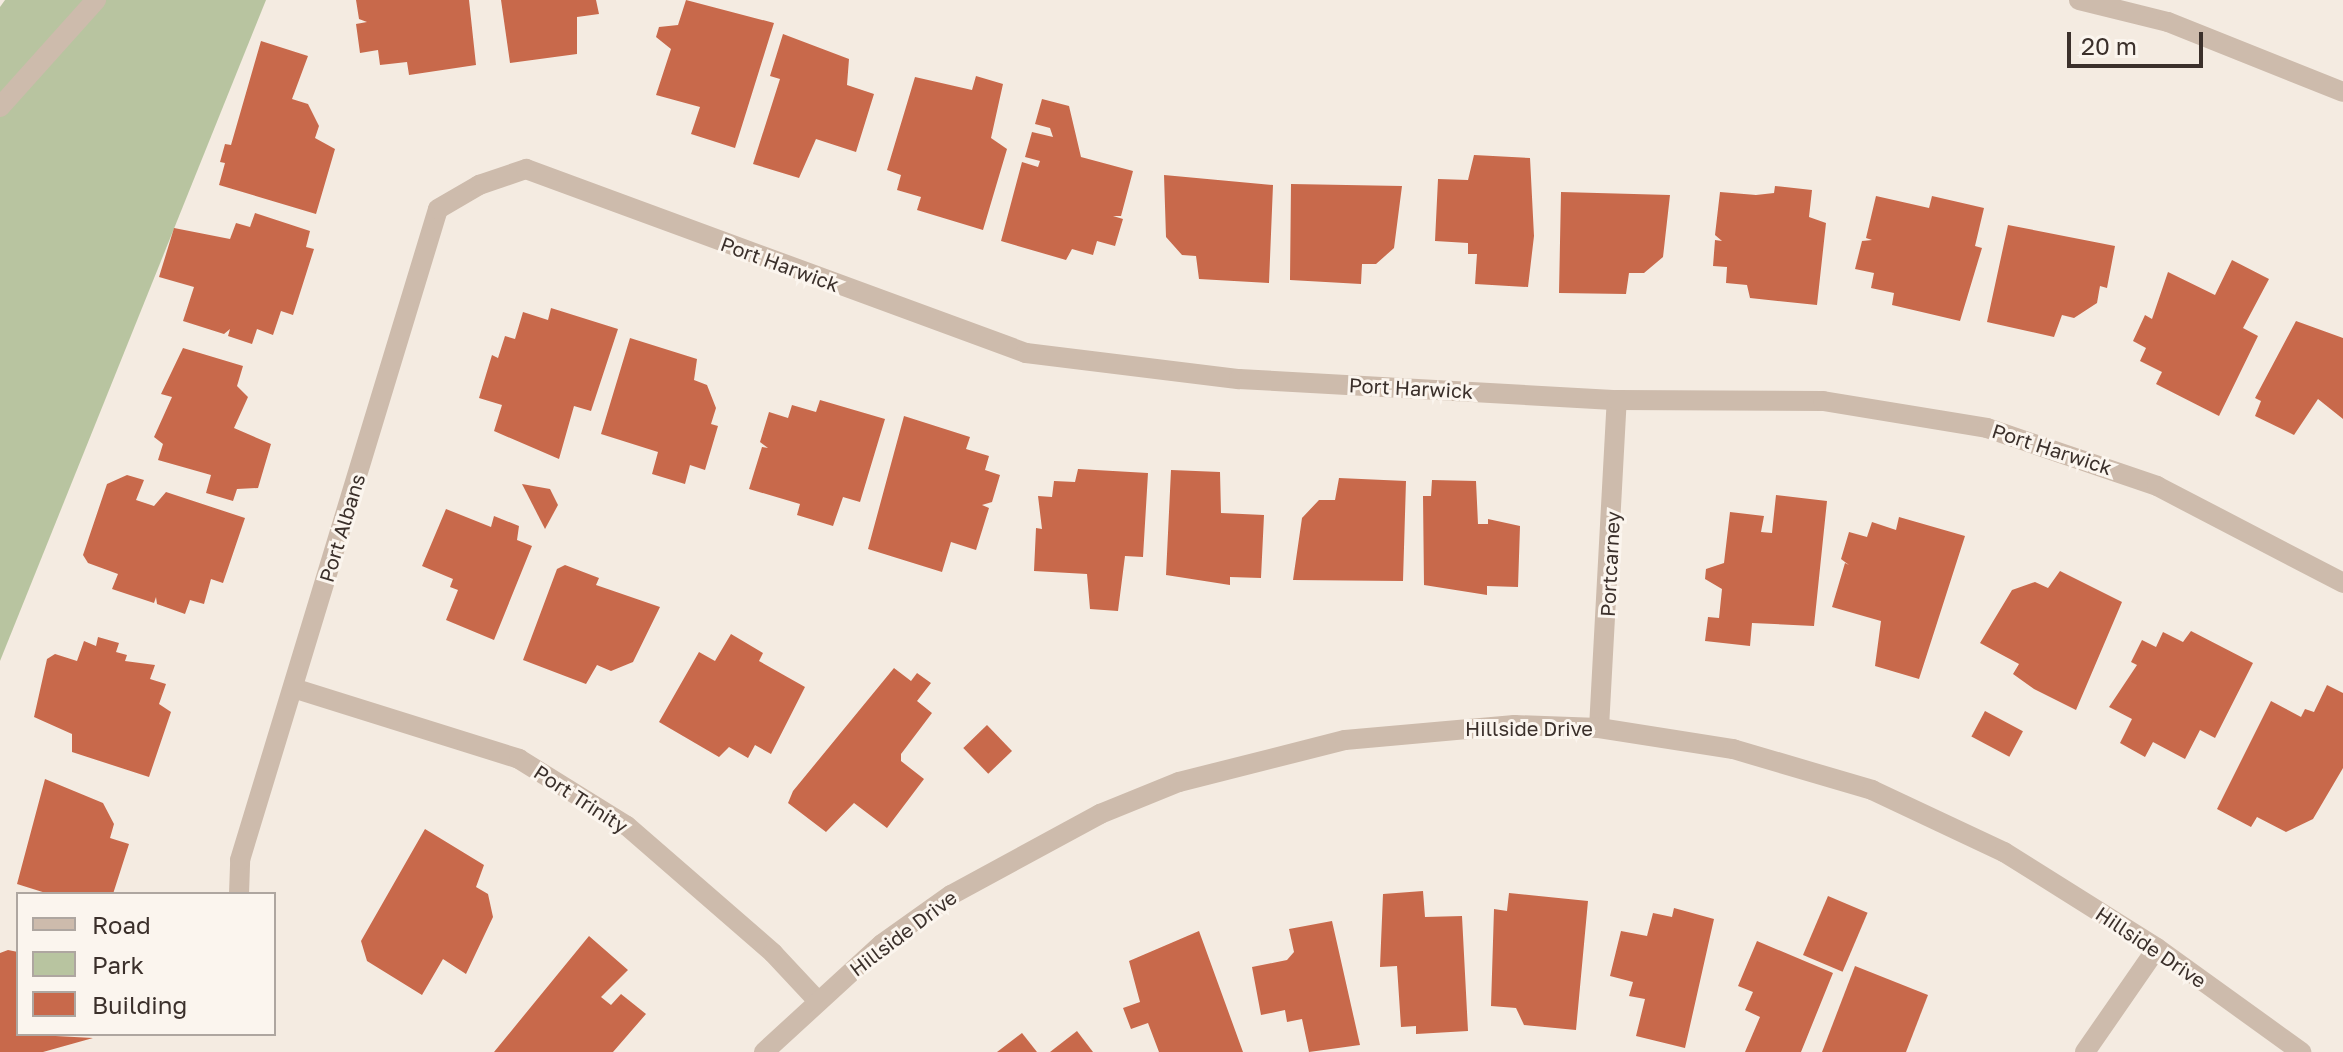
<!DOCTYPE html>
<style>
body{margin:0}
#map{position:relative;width:2343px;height:1052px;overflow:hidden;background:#f4ebe1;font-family:"Golos Text",sans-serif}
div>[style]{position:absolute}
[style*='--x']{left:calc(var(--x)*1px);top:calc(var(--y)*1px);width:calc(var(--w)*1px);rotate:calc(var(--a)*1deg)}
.green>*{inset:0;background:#b8c4a0}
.building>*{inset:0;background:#c8694b;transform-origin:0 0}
.service>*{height:20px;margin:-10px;padding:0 10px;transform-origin:10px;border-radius:10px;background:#cdbbac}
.minor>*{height:20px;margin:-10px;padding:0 10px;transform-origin:10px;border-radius:10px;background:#cdbbac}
.tertiary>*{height:20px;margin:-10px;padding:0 10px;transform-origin:10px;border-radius:10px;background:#cdbbac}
span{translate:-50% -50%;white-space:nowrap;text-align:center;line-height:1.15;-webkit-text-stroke:6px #fbf5ee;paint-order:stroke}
.street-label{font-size:20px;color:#3b302b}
.legend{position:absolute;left:16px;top:892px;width:260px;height:144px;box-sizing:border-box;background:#fbf5ee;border:2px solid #aea6a0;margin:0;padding:10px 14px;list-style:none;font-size:24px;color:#3b302b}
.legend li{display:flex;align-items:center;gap:16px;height:40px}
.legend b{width:40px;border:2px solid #aea6a0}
.scale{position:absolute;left:2067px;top:32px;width:136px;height:36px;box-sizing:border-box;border:4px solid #3b302b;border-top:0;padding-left:10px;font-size:24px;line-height:28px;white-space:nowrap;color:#3b302b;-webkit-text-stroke:6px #fbf5ee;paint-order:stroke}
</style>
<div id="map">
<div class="green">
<i style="clip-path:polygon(5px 0,266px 0,0 661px,0 7px)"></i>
</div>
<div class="building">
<i style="clip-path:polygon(356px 0,469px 0,476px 65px,409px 75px,407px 62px,380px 65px,378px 50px,360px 53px,356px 24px,367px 22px,359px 19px)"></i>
<i style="clip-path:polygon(501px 0,596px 0,599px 14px,577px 17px,577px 54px,510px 63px)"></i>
<i style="clip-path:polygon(686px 0,774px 23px,735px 148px,691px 134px,700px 107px,656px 95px,671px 49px,656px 37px,659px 27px,678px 25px)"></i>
<i style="clip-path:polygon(783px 34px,849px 59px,847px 85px,874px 94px,856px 152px,816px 139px,799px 178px,753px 164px,780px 79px,770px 76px)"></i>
<i style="clip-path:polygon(261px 41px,308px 56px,292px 99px,308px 104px,319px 126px,315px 138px,335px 149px,316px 214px,219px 185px,225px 163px,220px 162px,225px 144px,231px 145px)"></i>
<i style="clip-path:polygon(976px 76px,1003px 84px,991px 138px,1007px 149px,983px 230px,917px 210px,921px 197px,897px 190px,901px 175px,887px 170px,915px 77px,972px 90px)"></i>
<i style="clip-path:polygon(1042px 99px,1069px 106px,1081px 157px,1133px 171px,1121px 216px,1113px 216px,1123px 219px,1115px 246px,1097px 241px,1093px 255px,1072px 249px,1066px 260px,1001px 241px,1022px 162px,1038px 167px,1040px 161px,1025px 157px,1032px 132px,1053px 137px,1050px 128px,1035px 124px)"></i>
<i style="clip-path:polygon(1474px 155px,1530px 158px,1534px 236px,1528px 287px,1475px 284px,1477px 254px,1468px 254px,1468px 243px,1435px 241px,1438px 179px,1468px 180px)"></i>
<i style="clip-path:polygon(1164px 175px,1273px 185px,1269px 283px,1199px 279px,1196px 256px,1182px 255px,1166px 237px)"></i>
<i style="clip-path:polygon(1291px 184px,1402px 186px,1394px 248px,1376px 264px,1362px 264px,1361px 284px,1290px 280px)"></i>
<i style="clip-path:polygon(1775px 186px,1812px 190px,1809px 217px,1826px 223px,1817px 305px,1750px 298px,1747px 285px,1726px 283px,1727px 267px,1713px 266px,1715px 240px,1722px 241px,1715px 235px,1720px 192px,1756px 195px,1774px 193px)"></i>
<i style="clip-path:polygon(1561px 192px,1670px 195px,1663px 257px,1644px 273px,1629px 273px,1626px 294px,1559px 293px)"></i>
<i style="clip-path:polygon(1876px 196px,1929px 208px,1932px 196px,1984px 208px,1975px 246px,1982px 248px,1960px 321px,1892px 305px,1894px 293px,1871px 288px,1874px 273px,1855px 269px,1862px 241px,1872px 240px,1866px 238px)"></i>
<i style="clip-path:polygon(255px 213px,310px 231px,306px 247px,314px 249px,293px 315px,281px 311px,273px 335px,257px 329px,252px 344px,228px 336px,230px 329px,224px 334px,183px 321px,194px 287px,159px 277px,174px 228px,230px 239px,236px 223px,250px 227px)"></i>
<i style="clip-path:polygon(2008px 225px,2115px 246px,2107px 288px,2100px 286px,2097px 303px,2074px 318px,2062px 315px,2054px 337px,1987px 322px)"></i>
<i style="clip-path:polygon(2232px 260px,2269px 279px,2243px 328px,2258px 336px,2219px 416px,2156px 384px,2162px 372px,2140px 361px,2146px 348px,2133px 341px,2145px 315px,2152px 319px,2168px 272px,2215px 295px)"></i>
<i style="clip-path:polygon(551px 308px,618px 329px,591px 411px,574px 406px,559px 459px,494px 431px,502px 405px,479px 398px,492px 355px,498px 358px,505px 336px,515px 339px,523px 312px,548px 320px)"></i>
<i style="clip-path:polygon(2296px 321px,2343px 338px,2343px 419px,2318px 399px,2294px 435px,2255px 416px,2261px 401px,2255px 398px)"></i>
<i style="clip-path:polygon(630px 338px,697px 359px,694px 380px,707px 385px,716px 408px,711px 424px,718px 426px,705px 470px,690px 465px,685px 484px,652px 474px,658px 452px,601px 434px)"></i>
<i style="clip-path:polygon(183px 348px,243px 366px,237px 386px,248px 397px,234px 428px,271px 444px,258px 488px,237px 489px,233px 501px,206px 493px,211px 475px,158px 460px,163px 444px,154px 437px,172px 397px,161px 394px)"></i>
<i style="clip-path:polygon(820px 400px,885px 419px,860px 502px,843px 497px,833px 526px,797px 515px,800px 504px,749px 489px,762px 447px,768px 448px,760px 442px,769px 412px,788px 418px,792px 405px,816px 412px)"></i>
<i style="clip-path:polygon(904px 416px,970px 437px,966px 449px,989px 456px,985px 470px,1000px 475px,992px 502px,982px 505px,989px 508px,976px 550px,951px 542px,942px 572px,868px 549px)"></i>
<i style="clip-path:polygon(1078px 469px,1148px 473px,1143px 557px,1125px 556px,1118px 611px,1090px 609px,1087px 574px,1034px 571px,1036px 528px,1042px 529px,1038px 496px,1052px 497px,1054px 481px,1075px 482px)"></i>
<i style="clip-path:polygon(1171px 470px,1220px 472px,1221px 513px,1264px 515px,1261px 578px,1230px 577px,1230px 585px,1166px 575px)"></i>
<i style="clip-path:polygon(127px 475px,144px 480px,136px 500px,154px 506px,166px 492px,245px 518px,223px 583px,211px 579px,204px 604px,190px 600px,185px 614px,157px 604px,156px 597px,154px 603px,112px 589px,118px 574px,88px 563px,83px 555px,107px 484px)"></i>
<i style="clip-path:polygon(1339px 478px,1406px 481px,1403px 581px,1293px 580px,1302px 518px,1319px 500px,1335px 500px)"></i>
<i style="clip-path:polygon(1432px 480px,1476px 481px,1478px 524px,1488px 524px,1488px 519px,1520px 526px,1518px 587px,1487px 586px,1487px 595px,1424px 585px,1423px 496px,1431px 496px)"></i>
<i style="clip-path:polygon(522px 484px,550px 489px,558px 505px,545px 529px)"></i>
<i style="clip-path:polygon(1776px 495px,1827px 501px,1814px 626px,1752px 623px,1750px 646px,1705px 641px,1708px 617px,1719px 618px,1722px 589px,1705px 579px,1706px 569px,1724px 563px,1730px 512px,1764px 516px,1761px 532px,1772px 533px)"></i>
<i style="clip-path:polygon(446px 509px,491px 527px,494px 516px,519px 526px,517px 540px,532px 546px,494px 640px,446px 620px,458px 590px,450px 587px,453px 579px,422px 566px)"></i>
<i style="clip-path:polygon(1899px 517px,1965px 536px,1919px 679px,1875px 666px,1881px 621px,1832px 607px,1845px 563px,1849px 565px,1841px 559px,1849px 532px,1867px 537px,1872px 522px,1896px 530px)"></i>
<i style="clip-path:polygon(565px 565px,599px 578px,596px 585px,660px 607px,633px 662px,611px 671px,597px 665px,586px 684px,523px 660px,557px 569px)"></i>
<i style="clip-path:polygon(2060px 571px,2122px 602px,2076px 710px,2034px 689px,2013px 674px,2019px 664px,1980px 643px,2012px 590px,2035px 582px,2048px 588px)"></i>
<i style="clip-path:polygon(2191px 631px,2253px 663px,2215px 738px,2200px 730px,2185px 759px,2153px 742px,2145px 757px,2120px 743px,2132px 719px,2109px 707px,2137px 665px,2131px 662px,2142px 640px,2156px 647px,2163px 632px,2183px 642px)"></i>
<i style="clip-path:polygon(731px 634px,763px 653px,759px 661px,805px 687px,771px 754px,755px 745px,748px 758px,729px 747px,719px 757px,659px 722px,699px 652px,715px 661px)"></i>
<i style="clip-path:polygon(98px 637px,119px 643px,116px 652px,127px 655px,125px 661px,155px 665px,150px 679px,166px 684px,159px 704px,171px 712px,149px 777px,72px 752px,72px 734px,34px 717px,47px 659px,55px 654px,77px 661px,84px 641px,96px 646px)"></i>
<i style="clip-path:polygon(894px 668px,911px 681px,917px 673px,931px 683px,917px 701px,932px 713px,901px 754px,901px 761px,924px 779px,887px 828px,854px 803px,826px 832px,788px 803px,793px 791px)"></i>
<i style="clip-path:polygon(2327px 685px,2343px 693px,2343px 768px,2313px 819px,2286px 832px,2257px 817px,2251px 827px,2217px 809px,2271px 701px,2301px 717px,2305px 709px,2314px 712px)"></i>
<i style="left:1985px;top:711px;width:43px;height:29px;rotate:28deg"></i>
<i style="left:987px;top:725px;width:36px;height:33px;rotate:46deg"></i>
<i style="clip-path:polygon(45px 779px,103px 803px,114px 824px,110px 838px,129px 844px,113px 894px,49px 894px,17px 884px)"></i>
<i style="clip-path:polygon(425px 829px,484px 865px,476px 887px,488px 894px,493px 917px,466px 974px,443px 959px,422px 995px,367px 961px,361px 941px)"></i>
<i style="clip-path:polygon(1423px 891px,1425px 917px,1462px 916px,1468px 1031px,1416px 1034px,1416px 1026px,1401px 1027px,1397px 966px,1380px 967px,1383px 894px)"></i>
<i style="clip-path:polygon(1509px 893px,1588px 901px,1576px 1030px,1524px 1025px,1516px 1008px,1491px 1006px,1494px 909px,1507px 911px)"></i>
<i style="left:1828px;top:896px;width:43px;height:64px;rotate:23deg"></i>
<i style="clip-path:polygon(1674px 908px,1714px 919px,1685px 1048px,1636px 1036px,1645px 999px,1629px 996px,1633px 982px,1610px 976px,1621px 931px,1647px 936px,1653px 913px,1672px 917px)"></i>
<i style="clip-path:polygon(1332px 921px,1360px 1045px,1309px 1052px,1302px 1019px,1287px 1022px,1285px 1010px,1261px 1015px,1252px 967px,1287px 960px,1294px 952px,1289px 929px)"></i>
<i style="clip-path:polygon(1199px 931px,1243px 1052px,1159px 1052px,1148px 1023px,1131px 1029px,1123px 1008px,1140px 1002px,1129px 961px)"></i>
<i style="clip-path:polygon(589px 936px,628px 970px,601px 997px,611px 1005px,621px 994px,646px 1014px,613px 1052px,494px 1052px)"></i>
<i style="clip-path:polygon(1757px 941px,1833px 973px,1801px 1052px,1745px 1052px,1760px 1017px,1745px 1010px,1753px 992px,1738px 986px)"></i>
<i style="clip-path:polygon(8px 950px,18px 952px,18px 1034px,93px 1038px,43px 1052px,0 1052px,0 953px)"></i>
<i style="clip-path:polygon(1855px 966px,1928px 995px,1906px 1052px,1822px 1052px)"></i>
<i style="clip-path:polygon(1077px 1031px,1093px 1052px,1050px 1052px)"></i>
<i style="clip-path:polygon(1022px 1033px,1037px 1052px,997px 1052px)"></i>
</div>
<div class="service">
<i style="--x:0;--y:107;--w:144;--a:-48.1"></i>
</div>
<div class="minor">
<i style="--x:2079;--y:0;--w:92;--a:13.9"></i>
<i style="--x:2168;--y:22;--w:188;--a:21.8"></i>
<i style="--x:293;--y:688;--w:237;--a:17.4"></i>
<i style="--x:519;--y:759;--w:127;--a:31.8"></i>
<i style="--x:627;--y:826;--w:194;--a:41"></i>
<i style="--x:773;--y:953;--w:64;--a:46.9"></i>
<i style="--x:1599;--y:728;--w:328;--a:-86.9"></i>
<i style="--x:239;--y:894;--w:34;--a:-88"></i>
<i style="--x:240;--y:860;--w:680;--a:-73.08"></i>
<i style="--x:438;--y:209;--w:48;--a:-30.3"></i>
<i style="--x:479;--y:185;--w:50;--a:-18.8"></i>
<i style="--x:526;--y:169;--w:533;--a:20.2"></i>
<i style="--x:1026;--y:353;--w:215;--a:7"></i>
<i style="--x:1239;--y:379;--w:379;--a:3.2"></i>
<i style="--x:1617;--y:400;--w:206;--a:0.3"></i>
<i style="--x:1823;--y:401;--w:166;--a:9.3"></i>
<i style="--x:1987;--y:428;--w:180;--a:18.8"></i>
<i style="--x:2157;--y:486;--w:210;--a:27.5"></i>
<i style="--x:2085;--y:1052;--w:126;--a:-55.3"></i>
</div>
<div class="tertiary">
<i style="--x:764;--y:1052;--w:160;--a:-42.5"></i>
<i style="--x:882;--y:944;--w:85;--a:-35.4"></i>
<i style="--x:951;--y:895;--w:170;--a:-28.5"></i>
<i style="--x:1100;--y:814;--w:85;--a:-22.1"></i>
<i style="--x:1179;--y:782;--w:171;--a:-14.2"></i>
<i style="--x:1345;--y:740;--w:170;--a:-5.1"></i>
<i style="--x:1514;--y:725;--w:85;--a:2"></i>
<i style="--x:1599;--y:728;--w:136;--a:8.9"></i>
<i style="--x:1733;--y:749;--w:145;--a:16.4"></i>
<i style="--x:1872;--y:790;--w:146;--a:25.2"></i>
<i style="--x:2004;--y:852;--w:181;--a:32.1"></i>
<i style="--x:2157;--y:948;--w:178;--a:35.8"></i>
</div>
<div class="street-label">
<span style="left:780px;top:264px;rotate:20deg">Port Harwick</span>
<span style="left:1411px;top:388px;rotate:3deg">Port Harwick</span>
<span style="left:2052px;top:449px;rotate:18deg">Port Harwick</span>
<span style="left:342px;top:528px;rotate:-73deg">Port Albans</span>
<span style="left:1610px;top:564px;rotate:-87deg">Portcarney</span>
<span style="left:1529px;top:728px">Hillside Drive</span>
<span style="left:581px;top:799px;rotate:33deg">Port Trinity</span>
<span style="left:903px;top:933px;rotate:-37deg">Hillside Drive</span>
<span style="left:2151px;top:947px;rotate:34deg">Hillside Drive</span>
</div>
<ul class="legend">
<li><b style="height:10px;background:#cdbbac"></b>Road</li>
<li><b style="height:22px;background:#b8c4a0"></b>Park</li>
<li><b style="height:22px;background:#c8694b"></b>Building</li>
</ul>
<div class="scale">20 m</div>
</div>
